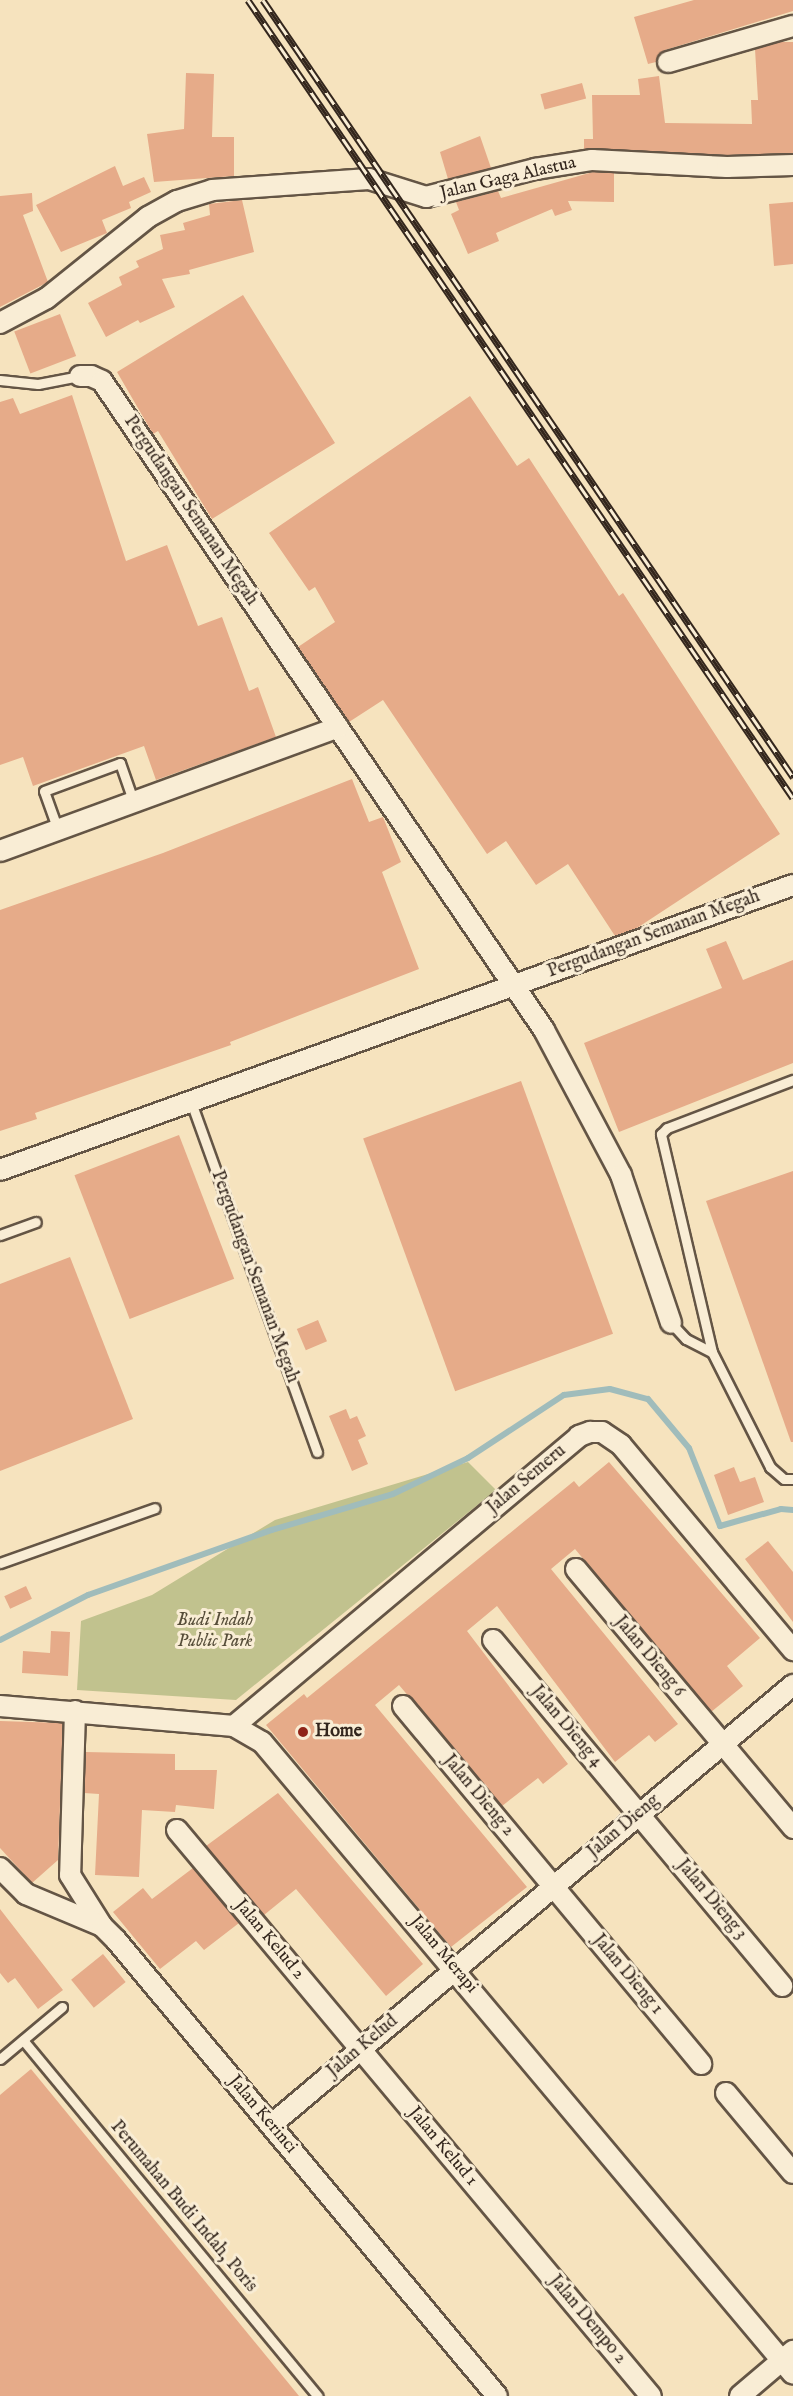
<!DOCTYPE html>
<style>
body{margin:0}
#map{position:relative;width:793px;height:2396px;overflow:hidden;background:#f6e3be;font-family:"IM FELL English",serif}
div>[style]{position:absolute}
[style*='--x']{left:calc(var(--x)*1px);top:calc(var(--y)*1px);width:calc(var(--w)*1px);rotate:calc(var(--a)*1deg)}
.green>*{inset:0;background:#c1c28e}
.stream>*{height:6px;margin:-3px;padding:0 3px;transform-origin:3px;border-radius:3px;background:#a0bcbb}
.building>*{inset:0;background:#e6ab89;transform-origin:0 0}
.roads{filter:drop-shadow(2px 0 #645545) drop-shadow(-2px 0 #645545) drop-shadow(0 2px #645545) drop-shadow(0 -2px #645545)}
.service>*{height:9px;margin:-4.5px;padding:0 4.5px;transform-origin:4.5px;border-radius:4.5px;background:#f9edd5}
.minor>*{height:20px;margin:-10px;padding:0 10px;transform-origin:10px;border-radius:10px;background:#f9edd5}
.rail>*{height:7px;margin-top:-3.5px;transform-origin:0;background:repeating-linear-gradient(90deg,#f9edd5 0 14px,#33261d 0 28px);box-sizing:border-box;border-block:2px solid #33261d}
.dots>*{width:16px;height:16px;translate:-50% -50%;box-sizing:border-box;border:3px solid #f9edd5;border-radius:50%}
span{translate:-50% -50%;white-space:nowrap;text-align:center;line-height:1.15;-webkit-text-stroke:6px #f9edd5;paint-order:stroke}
.street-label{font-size:18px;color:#33261d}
.park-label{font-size:18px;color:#564d39;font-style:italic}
.poi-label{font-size:18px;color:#33261d;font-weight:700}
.left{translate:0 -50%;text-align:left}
</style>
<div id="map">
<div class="green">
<i style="clip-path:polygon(468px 1462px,496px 1490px,236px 1700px,77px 1690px,81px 1621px,152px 1595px,275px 1520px)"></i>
</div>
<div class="stream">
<i style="--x:0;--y:1640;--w:99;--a:-27.1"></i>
<i style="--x:88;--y:1595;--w:195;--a:-19.5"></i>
<i style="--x:272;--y:1530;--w:126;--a:-16.6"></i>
<i style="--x:393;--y:1494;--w:83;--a:-25.6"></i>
<i style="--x:468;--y:1458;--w:115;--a:-33.3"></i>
<i style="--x:564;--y:1395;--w:46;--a:-7.4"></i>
<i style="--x:610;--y:1389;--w:39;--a:15"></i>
<i style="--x:648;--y:1399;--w:64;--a:50.1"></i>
<i style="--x:689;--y:1448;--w:84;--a:68.3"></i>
<i style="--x:720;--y:1526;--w:63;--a:-15.6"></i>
<i style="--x:781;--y:1509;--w:12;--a:5"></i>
</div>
<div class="building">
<i style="clip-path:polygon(694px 0,793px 0,793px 11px,665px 50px,656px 62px,648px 64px,634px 17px)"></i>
<i style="clip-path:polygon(780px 42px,793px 42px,793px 153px,727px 155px,584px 149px,584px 139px,593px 139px,592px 95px,640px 95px,638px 79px,659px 76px,665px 123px,752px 124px,751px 100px,758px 100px,755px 49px)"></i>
<i style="clip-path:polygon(186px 73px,214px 74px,212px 137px,234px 137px,234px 176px,154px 182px,147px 134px,184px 129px)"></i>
<i style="left:582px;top:83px;width:16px;height:43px;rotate:75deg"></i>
<i style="clip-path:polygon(480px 136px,491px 168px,448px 179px,440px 152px)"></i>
<i style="clip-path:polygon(115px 166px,123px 186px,144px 177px,151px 192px,129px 202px,131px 208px,102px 220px,107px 233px,61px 252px,36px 205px)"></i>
<i style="clip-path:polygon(593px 172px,614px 173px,614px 202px,568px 201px,572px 210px,555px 216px,552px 209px,496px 233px,499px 241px,468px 254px,451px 214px,459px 210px,456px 202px,498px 191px,501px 198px)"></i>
<i style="clip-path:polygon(32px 193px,33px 211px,23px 215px,48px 282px,0 307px,0 196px)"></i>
<i style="clip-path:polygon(242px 200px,254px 252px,189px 270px,190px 274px,162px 279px,175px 307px,140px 323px,138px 320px,106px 337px,88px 303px,122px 285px,119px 277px,139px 267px,136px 261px,163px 249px,160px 235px,185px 230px,183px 223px,210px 215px,209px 204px)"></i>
<i style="clip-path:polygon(793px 202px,793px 264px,774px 266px,769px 204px)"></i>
<i style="clip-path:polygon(243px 295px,335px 443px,212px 519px,158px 431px,153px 434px,117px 372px)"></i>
<i style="left:60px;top:314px;width:45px;height:49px;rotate:69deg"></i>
<i style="clip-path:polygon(72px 395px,126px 561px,167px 545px,198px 626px,222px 617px,249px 691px,258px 687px,276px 737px,156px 780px,144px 746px,33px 786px,23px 757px,0 765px,0 402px,13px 398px,20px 414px)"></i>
<i style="clip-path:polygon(470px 396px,517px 466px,529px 458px,619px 596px,623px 593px,780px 834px,637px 928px,615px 936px,568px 864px,536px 885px,506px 841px,487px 854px,383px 700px,349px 722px,298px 647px,335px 622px,315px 587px,309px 591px,269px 533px)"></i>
<i style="clip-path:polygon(352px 779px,369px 822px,383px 817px,401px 862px,382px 872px,419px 969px,230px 1042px,231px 1045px,35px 1113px,37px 1119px,0 1131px,0 910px,163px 853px)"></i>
<i style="clip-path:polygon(726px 941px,743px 980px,793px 960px,793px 1063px,619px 1132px,584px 1043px,722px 988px,706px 949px)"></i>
<i style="left:521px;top:1081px;width:269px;height:168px;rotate:70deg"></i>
<i style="left:179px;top:1135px;width:154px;height:112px;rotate:69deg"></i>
<i style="clip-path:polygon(793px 1171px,793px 1442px,791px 1442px,706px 1201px)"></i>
<i style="clip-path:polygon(70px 1257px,133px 1419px,0 1471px,0 1284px)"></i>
<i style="left:318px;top:1320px;width:23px;height:23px;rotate:67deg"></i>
<i style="clip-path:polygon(346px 1409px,350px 1419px,357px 1416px,366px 1436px,358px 1440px,368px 1464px,352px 1471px,329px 1416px)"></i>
<i style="clip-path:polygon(609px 1462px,760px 1638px,727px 1666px,743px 1686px,711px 1712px,575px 1549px,551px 1569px,678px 1724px,655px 1742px,649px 1735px,615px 1762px,497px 1606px,467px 1631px,568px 1764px,543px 1784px,538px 1778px,502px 1806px,399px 1685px,375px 1705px,527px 1887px,451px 1947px,266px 1725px,304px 1694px,307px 1698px,574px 1481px,579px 1487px)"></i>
<i style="clip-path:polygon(734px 1467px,740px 1482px,755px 1477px,764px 1502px,728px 1515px,714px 1475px)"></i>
<i style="clip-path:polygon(768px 1541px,793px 1572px,793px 1622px,745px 1559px)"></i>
<i style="left:26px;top:1586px;width:14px;height:24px;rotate:65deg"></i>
<i style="clip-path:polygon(51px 1631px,70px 1632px,68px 1676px,22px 1673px,23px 1651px,50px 1653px)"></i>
<i style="clip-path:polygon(0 1721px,63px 1723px,58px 1860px,32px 1883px,0 1848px)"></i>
<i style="clip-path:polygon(86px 1752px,175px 1754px,175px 1770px,217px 1770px,214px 1809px,176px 1805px,175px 1812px,142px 1810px,139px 1877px,95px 1875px,99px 1794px,84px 1793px)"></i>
<i style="clip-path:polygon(278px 1793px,423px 1964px,386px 1996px,296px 1889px,264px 1915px,206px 1846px)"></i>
<i style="clip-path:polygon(193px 1868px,239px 1923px,204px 1950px,196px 1941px,160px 1969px,113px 1912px,143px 1888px,152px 1899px)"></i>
<i style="clip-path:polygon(0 1909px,63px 1990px,38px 2009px,15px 1978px,8px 1983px,0 1973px)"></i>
<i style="left:103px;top:1954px;width:36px;height:41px;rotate:51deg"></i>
<i style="clip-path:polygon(31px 2069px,299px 2396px,0 2396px,0 2095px)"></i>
</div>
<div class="roads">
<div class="service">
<i style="--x:0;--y:380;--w:38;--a:6"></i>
<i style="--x:38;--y:384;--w:43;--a:-10.8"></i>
<i style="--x:58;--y:830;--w:41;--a:-109.7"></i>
<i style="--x:44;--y:791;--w:81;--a:-20.2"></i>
<i style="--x:120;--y:763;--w:42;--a:70.7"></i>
<i style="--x:191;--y:1102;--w:372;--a:70.2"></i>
<i style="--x:0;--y:1235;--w:38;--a:-20"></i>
<i style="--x:671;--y:1323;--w:22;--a:47"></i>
<i style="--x:686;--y:1339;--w:29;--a:27"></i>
<i style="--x:712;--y:1352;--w:129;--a:63.2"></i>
<i style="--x:770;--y:1467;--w:18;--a:41"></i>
<i style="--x:784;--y:1479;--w:9;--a:0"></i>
<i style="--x:712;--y:1352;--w:224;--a:-103.2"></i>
<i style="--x:661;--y:1134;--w:8;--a:-45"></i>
<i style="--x:667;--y:1128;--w:135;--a:-20.9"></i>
<i style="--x:0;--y:1563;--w:164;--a:-19.5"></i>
<i style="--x:23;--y:2040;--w:462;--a:50.4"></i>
<i style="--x:0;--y:2059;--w:81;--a:-40"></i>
</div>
<div class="minor">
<i style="--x:668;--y:62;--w:130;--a:-16.1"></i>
<i style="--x:0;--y:323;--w:53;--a:-28"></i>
<i style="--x:47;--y:298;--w:129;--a:-38.7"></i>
<i style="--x:148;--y:217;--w:33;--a:-29"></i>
<i style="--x:177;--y:201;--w:37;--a:-17"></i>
<i style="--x:212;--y:190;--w:157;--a:-4"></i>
<i style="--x:369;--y:179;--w:60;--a:17.5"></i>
<i style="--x:426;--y:197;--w:113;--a:-14.4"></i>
<i style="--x:535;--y:169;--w:58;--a:-9"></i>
<i style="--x:592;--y:160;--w:135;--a:3"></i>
<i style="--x:727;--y:167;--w:66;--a:-1.7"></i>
<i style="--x:80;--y:376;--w:11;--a:0"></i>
<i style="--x:91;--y:376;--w:12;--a:24"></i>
<i style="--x:102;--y:381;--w:785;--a:55.74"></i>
<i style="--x:544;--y:1030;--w:164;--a:62"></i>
<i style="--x:621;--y:1175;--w:156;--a:71.3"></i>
<i style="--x:0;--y:851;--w:360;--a:-20.1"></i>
<i style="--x:0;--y:1170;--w:843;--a:-19.77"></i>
<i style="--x:576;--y:1569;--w:338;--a:50"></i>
<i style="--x:493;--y:1640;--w:451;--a:50.1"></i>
<i style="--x:0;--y:1706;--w:235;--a:4.9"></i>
<i style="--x:234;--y:1726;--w:32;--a:30"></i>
<i style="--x:262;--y:1742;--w:825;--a:49.96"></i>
<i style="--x:403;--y:1706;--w:466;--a:50.2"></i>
<i style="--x:75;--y:1711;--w:164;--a:91.7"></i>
<i style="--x:70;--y:1875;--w:60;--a:57.9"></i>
<i style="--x:234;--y:1726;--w:451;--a:-40"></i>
<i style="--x:579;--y:1436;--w:12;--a:-20"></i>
<i style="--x:590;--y:1432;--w:12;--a:0"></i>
<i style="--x:602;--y:1432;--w:23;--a:34"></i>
<i style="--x:621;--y:1445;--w:268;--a:50"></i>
<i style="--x:177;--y:1830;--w:738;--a:50.06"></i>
<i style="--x:0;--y:1868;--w:37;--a:45"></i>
<i style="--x:26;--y:1894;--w:82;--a:22.8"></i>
<i style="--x:102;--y:1926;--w:20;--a:45"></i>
<i style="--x:116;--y:1940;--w:594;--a:50.12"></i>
<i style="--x:726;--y:2093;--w:104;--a:50.1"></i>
<i style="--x:271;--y:2125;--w:683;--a:-40.13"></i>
<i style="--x:740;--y:2396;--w:70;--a:-40.3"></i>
</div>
</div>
<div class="rail">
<i style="--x:248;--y:0;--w:966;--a:55.67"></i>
<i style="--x:263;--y:0;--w:941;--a:55.7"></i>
</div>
<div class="dots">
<i style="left:303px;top:1732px;background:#8f2418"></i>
</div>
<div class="street-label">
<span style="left:508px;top:179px;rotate:-13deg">Jalan Gaga Alastua</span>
<span style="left:190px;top:511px;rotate:56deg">Pergudangan Semanan Megah</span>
<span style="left:654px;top:935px;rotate:-20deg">Pergudangan Semanan Megah</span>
<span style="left:254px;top:1277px;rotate:70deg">Pergudangan Semanan Megah</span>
<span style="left:527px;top:1480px;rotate:-40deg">Jalan Semeru</span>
<span style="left:649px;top:1657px;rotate:50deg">Jalan Dieng 6</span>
<span style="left:566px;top:1727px;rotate:50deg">Jalan Dieng 4</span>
<span style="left:478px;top:1796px;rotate:50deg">Jalan Dieng 2</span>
<span style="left:624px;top:1827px;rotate:-40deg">Jalan Dieng</span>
<span style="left:711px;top:1900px;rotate:50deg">Jalan Dieng 3</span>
<span style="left:269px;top:1940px;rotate:50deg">Jalan Kelud 2</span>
<span style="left:443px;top:1955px;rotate:50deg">Jalan Merapi</span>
<span style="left:627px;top:1975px;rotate:50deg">Jalan Dieng 1</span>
<span style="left:363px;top:2047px;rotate:-40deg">Jalan Kelud</span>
<span style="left:262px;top:2115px;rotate:50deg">Jalan Kerinci</span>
<span style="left:442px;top:2147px;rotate:50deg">Jalan Kelud 1</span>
<span style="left:183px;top:2207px;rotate:50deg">Perumahan Budi Indah, Poris</span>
<span style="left:587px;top:2320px;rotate:50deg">Jalan Dempo 2</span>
</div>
<div class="park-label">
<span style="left:215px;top:1632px">Budi Indah<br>Public Park</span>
</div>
<div class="poi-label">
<span class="left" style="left:315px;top:1732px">Home</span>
</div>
</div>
